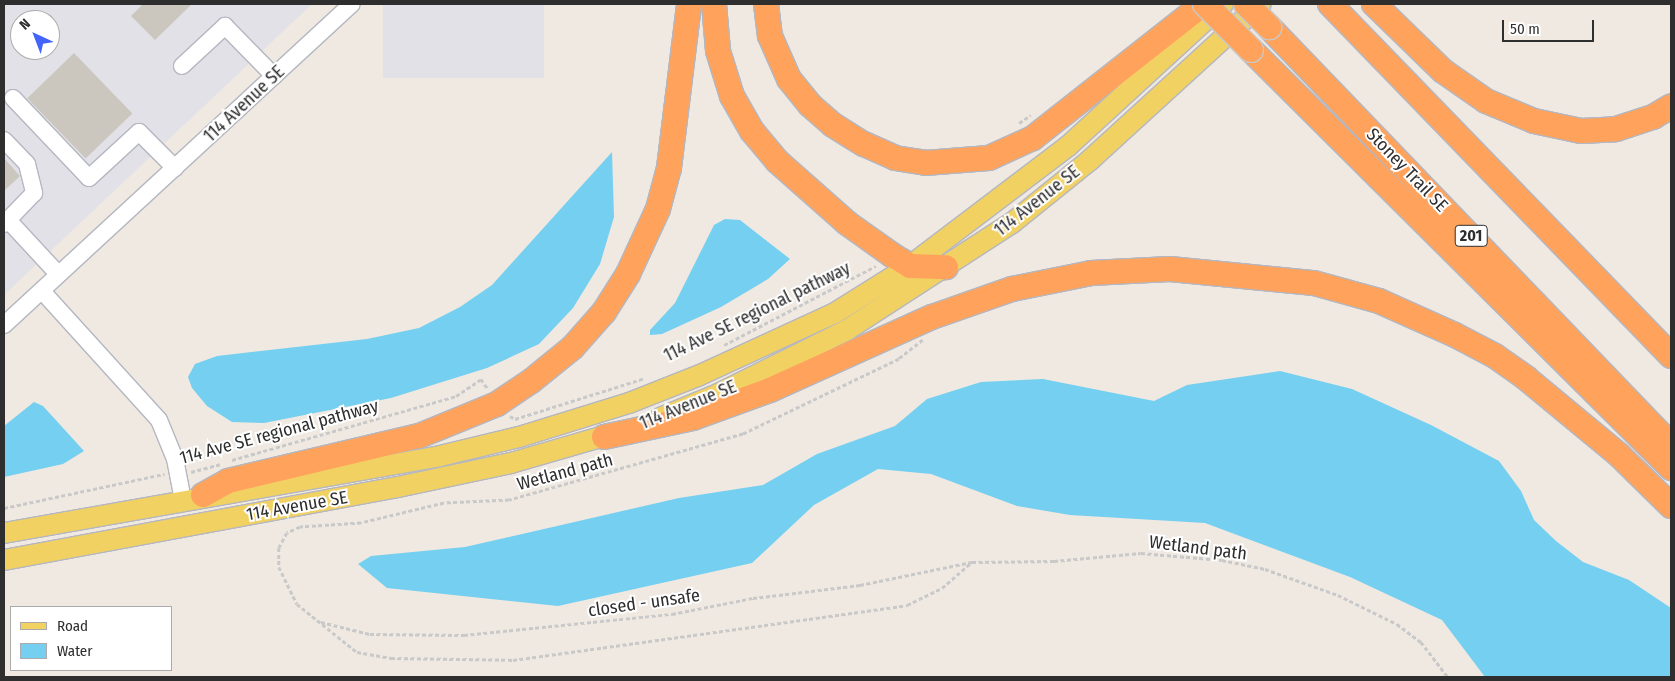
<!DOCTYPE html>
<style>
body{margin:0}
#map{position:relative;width:1675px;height:681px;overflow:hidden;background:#efe9e1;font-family:"Fira Sans Condensed",sans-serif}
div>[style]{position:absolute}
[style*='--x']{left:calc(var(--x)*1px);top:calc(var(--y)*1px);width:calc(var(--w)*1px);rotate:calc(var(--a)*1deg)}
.industrial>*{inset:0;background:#e3e1e8;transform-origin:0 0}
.water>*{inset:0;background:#75cff0}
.building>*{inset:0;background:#cbc7bf;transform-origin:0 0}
.path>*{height:2.5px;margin-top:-1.25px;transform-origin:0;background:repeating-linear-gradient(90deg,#c9c9c9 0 4px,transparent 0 6.5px)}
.roads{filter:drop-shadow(1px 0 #b4b7c1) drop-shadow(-1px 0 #b4b7c1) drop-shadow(0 1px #b4b7c1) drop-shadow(0 -1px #b4b7c1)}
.minor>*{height:16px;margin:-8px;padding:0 8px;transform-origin:8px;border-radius:8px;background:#fff}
.major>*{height:20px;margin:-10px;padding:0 10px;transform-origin:10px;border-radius:10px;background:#f2d163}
.highway>*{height:24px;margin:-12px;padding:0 12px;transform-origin:12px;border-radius:12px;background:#ffa35c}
.bridges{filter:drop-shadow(1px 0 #c9c9c9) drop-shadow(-1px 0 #c9c9c9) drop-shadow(0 1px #c9c9c9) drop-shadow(0 -1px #c9c9c9)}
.highway-bridge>*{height:24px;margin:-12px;padding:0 12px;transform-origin:12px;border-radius:12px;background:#ffa35c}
span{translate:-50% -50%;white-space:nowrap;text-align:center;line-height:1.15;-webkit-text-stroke:4px #fff;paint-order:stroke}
.shield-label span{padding:1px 4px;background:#fff;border:1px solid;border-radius:4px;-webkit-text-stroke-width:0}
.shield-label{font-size:16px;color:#2e2e2e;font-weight:700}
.street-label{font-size:18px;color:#2e2e2e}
.frame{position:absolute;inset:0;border:5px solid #2e2e2e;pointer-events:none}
.legend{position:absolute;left:10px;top:606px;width:162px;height:65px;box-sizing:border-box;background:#fff;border:1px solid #ababab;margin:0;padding:6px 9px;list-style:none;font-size:15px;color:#2e2e2e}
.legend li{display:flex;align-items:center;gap:10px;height:25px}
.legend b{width:25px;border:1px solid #ababab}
.north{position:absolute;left:10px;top:10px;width:50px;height:50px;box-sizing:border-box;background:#fff;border:1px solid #ababab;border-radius:50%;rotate:317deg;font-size:14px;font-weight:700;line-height:20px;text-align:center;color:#2e2e2e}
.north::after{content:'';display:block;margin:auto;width:18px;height:22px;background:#4264fb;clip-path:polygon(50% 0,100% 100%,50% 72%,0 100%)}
.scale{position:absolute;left:1502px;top:20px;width:92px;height:22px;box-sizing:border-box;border:2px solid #2e2e2e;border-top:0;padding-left:6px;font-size:15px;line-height:18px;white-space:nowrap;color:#2e2e2e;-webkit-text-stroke:4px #fff;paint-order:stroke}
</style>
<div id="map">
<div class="industrial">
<i style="clip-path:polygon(evenodd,4px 4px,312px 4px,4px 295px,4px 4px,20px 20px,50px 20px,50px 50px,20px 50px,20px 20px)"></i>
<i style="left:383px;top:4px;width:161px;height:74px"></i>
</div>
<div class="water">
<i style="clip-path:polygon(612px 152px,614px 217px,600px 264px,573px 308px,539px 344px,487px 368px,391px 398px,264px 423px,232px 422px,207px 406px,192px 388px,188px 377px,195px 364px,217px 356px,367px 339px,419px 328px,460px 307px,492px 285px)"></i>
<i style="clip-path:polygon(725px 219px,740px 220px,790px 259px,768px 279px,721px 307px,662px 334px,650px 335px,650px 330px,675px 303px,714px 225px)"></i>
<i style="clip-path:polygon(1280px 371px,1352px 389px,1431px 425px,1499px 461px,1521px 491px,1534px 520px,1556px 541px,1583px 562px,1629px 580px,1671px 608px,1671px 677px,1485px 677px,1442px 620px,1350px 577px,1205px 523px,1070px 515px,1017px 506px,931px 474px,878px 469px,814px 505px,752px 563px,558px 606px,387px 588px,358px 564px,371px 556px,465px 547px,679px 498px,763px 485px,817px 454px,895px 426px,927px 399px,981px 382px,1043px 379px,1154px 401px,1187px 385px)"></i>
<i style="clip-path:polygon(34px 402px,43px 406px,84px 451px,63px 464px,4px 477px,4px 426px)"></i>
</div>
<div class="building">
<i style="clip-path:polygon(143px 4px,192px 4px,155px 40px,131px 16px)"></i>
<i style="left:74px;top:53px;width:84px;height:65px;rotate:46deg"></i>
<i style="clip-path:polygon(4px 158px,20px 176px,4px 191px)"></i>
</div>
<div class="path">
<i style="--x:1019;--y:123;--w:14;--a:-34"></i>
<i style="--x:923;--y:340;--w:31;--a:142"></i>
<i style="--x:899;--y:359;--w:173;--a:154.3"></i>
<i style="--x:743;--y:434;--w:243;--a:164.2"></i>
<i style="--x:509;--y:500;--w:65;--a:177.4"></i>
<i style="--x:444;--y:503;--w:85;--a:166.5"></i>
<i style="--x:361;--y:523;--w:61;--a:176.2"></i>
<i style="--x:300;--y:527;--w:14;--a:155"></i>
<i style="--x:287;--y:533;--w:17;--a:118"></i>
<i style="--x:279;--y:548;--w:19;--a:90"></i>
<i style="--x:279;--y:567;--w:41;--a:64.1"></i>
<i style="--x:297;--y:604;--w:77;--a:38.7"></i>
<i style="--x:357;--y:652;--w:35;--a:10"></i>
<i style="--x:391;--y:658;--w:122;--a:0.9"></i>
<i style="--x:513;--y:660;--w:398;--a:-7.9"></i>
<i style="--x:907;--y:605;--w:39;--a:-26"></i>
<i style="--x:942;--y:588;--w:40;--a:-41"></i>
<i style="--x:724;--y:345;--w:171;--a:-27.5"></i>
<i style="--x:510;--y:416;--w:6;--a:31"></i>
<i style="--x:515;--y:419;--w:136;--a:-17.5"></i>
<i style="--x:232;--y:460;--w:233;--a:-15.9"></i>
<i style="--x:456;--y:396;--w:30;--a:-34"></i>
<i style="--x:481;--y:379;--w:12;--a:55"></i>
<i style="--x:191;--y:472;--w:30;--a:-15"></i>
<i style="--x:4;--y:508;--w:164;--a:-12"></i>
<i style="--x:321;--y:622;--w:50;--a:13.8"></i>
<i style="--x:370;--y:634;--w:94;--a:0.6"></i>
<i style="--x:464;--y:635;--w:209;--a:-5.8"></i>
<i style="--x:672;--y:614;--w:83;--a:-11.2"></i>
<i style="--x:753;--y:598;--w:108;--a:-6.9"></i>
<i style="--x:860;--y:585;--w:114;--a:-11.6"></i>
<i style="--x:972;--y:562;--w:82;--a:-0.7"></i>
<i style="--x:1054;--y:561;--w:87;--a:-5.3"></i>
<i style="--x:1141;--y:553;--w:81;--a:4.9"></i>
<i style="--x:1222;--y:560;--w:44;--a:11.8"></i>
<i style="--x:1265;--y:569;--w:77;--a:19.6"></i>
<i style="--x:1338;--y:595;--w:66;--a:26.2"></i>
<i style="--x:1397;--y:624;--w:30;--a:37"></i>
<i style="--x:1421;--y:642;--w:44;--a:52.4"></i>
</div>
<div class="roads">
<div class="minor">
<i style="--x:182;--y:66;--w:59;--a:-42.9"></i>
<i style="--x:225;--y:26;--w:70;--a:45.6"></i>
<i style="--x:13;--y:98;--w:110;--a:46.5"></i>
<i style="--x:89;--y:178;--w:68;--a:-42.6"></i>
<i style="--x:139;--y:132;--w:51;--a:45"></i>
<i style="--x:4;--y:140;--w:33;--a:46"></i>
<i style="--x:27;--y:164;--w:30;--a:76"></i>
<i style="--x:34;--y:193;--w:37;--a:134"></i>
<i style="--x:4;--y:224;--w:6;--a:-45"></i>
<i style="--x:8;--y:220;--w:74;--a:47.2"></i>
<i style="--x:42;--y:291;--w:174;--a:47.8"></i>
<i style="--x:159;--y:420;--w:42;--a:67.7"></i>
<i style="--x:175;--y:459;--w:42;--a:79"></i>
<i style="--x:4;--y:325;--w:473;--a:-42.7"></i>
</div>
<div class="major">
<i style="--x:660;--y:418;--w:63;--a:-22.5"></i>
<i style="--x:718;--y:394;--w:144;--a:-26.4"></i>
<i style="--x:847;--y:330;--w:197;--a:-33"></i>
<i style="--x:1012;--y:223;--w:100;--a:-38.9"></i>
<i style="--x:1090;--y:160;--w:231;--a:-42.4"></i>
<i style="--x:4;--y:533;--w:443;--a:-10"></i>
<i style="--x:440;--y:456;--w:81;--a:-13.5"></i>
<i style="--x:519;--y:437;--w:115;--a:-17.2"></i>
<i style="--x:629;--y:403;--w:76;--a:-21.5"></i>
<i style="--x:700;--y:375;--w:149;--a:-24.7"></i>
<i style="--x:835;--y:313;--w:89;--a:-32.1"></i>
<i style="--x:910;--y:266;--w:198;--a:-37.2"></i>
<i style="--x:1068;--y:146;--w:210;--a:-42.5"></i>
<i style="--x:4;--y:560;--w:401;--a:-10.5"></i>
<i style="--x:398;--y:487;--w:116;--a:-12"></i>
<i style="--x:511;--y:463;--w:111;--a:-16.2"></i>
</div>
<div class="highway">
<i style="--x:714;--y:4;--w:47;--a:85.1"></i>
<i style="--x:718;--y:51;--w:47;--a:72.7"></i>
<i style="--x:732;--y:96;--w:40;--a:60.3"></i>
<i style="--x:752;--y:131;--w:39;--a:50"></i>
<i style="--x:777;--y:161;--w:94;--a:41.5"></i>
<i style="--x:847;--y:223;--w:55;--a:35.4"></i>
<i style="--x:892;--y:255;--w:21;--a:31"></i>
<i style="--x:910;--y:266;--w:36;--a:2"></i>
<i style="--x:766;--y:4;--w:32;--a:83"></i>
<i style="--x:770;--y:36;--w:47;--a:66.2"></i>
<i style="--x:789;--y:79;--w:33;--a:51"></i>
<i style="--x:810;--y:105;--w:30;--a:41"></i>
<i style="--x:833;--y:125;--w:36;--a:32"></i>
<i style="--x:864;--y:144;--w:34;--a:24"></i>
<i style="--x:895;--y:158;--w:30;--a:9"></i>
<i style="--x:925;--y:163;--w:64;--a:-4.5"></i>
<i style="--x:989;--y:158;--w:48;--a:-24.4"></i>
<i style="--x:1033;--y:138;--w:216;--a:-38.2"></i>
<i style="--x:1330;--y:4;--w:490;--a:45.9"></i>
<i style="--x:1374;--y:4;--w:96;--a:44.2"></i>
<i style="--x:1443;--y:71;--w:52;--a:34.9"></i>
<i style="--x:1486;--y:101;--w:52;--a:22.6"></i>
<i style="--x:1534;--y:121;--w:48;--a:12"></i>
<i style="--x:1581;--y:131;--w:35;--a:-3"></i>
<i style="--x:1616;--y:129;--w:39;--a:-18"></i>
<i style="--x:1653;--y:117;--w:21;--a:-31"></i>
<i style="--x:1269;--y:27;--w:580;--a:46.12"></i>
<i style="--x:1251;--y:50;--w:593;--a:44.86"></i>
<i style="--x:604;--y:437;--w:91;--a:-12.1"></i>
<i style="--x:693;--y:418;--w:82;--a:-20"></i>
<i style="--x:770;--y:390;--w:178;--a:-24.3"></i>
<i style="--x:932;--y:317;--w:85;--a:-19.3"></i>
<i style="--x:1012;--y:289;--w:81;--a:-11.4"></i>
<i style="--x:1091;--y:273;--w:79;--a:-2.9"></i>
<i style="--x:1170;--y:269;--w:145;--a:5.6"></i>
<i style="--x:1314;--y:283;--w:67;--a:15.5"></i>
<i style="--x:1379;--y:301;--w:83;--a:24.1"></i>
<i style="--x:1455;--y:335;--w:45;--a:27.7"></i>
<i style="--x:1495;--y:356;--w:38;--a:35"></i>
<i style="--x:1526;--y:378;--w:121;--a:39.6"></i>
<i style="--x:1619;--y:455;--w:73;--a:44.4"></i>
<i style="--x:203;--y:495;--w:29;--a:-29"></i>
<i style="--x:228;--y:481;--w:196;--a:-13.3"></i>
<i style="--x:419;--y:436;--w:84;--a:-22.3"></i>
<i style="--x:497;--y:404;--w:40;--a:-34"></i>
<i style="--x:530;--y:382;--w:55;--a:-39.1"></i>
<i style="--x:573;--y:347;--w:47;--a:-48.5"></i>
<i style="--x:604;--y:312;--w:45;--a:-57.7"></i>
<i style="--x:628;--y:274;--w:72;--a:-65.2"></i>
<i style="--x:658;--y:209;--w:42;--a:-75"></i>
<i style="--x:669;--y:168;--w:165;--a:-83"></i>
</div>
</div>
<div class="bridges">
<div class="highway-bridge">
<i style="--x:1205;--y:4;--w:65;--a:45"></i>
<i style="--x:1246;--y:4;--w:33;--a:45"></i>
</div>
</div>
<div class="shield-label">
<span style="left:1471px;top:236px">201</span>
</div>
<div class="street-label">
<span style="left:244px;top:104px;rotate:-43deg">114 Avenue SE</span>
<span style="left:1407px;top:170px;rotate:46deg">Stoney Trail SE</span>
<span style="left:1037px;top:201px;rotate:-38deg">114 Avenue SE</span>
<span style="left:757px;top:312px;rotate:-26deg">114 Ave SE regional pathway</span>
<span style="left:688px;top:405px;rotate:-22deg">114 Avenue SE</span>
<span style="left:279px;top:432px;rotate:-15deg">114 Ave SE regional pathway</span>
<span style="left:565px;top:472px;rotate:-15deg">Wetland path</span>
<span style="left:297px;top:506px;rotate:-10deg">114 Avenue SE</span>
<span style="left:1198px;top:548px;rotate:7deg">Wetland path</span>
<span style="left:644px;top:603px;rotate:-8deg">closed - unsafe</span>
</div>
<div class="frame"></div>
<ul class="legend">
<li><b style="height:6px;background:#f2d163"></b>Road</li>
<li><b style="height:14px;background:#75cff0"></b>Water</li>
</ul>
<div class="north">N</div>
<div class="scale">50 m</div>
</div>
